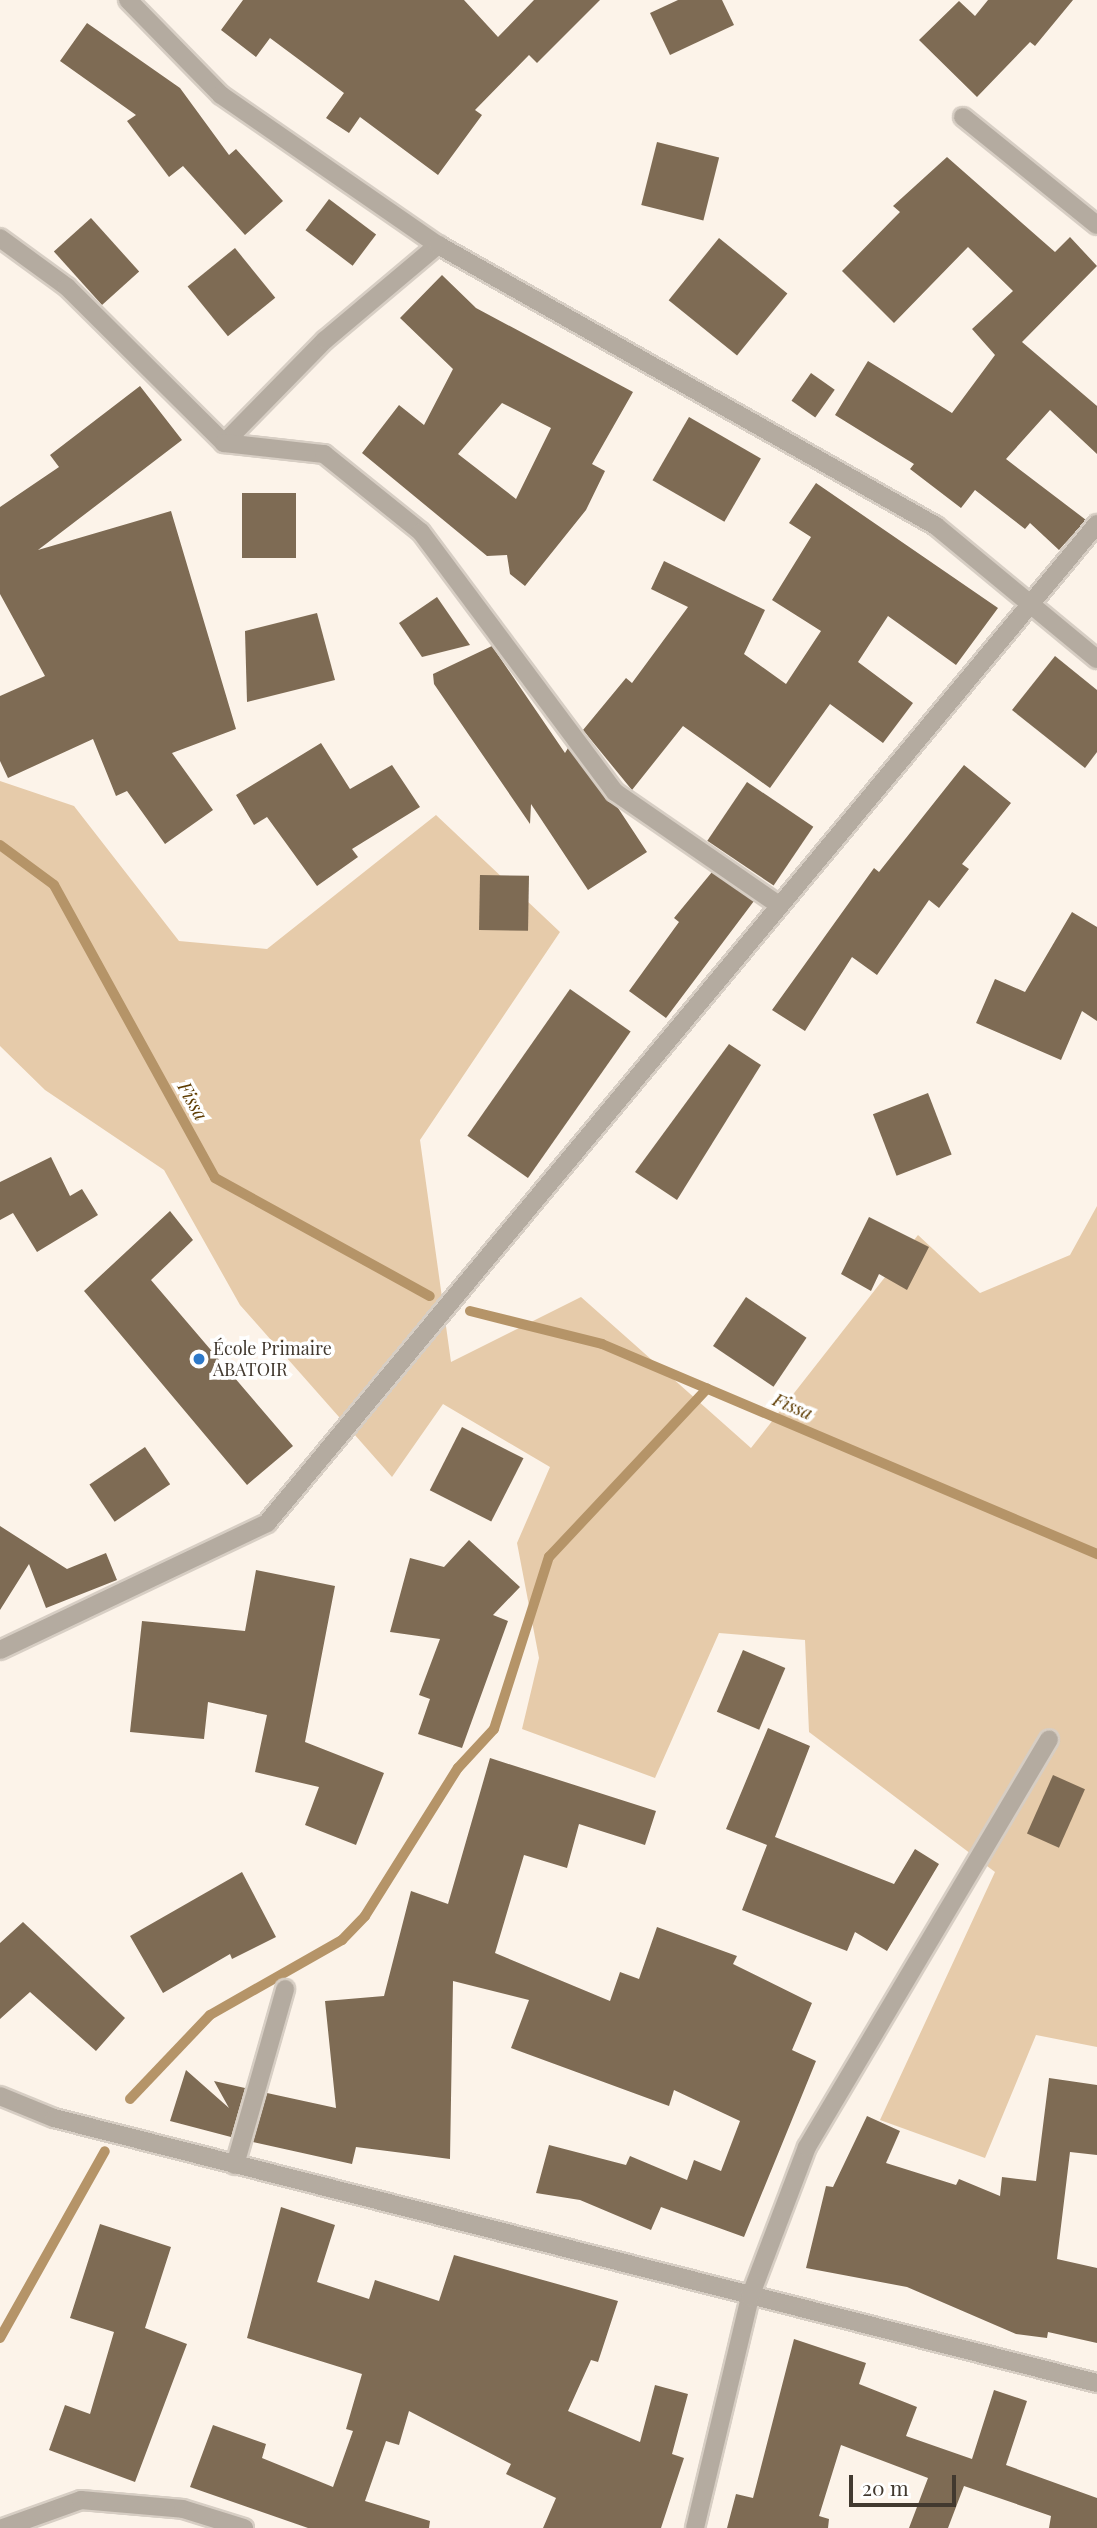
<!DOCTYPE html>
<meta charset="utf-8">
<style>
body{margin:0}
#map{position:relative;width:1097px;height:2528px;overflow:hidden;background:#fcf3e9;font-family:"Playfair Display",serif}
div>[style]{position:absolute}
[style*='--x']{left:calc(var(--x)*1px);top:calc(var(--y)*1px);width:calc(var(--w)*1px);rotate:calc(var(--a)*1deg)}
.green>*{inset:0;background:#e6cbaa}
.stream>*{height:10px;margin:-5px;padding:0 5px;transform-origin:5px;border-radius:5px;background:#b59468}
.building>*{inset:0;background:#7e6b54;transform-origin:0 0}
.roads{filter:drop-shadow(2px 0 #d7cec4) drop-shadow(-2px 0 #d7cec4) drop-shadow(0 2px #d7cec4) drop-shadow(0 -2px #d7cec4)}
.service>*{height:18px;margin:-9px;padding:0 9px;transform-origin:9px;border-radius:9px;background:#b4aba0}
.minor>*{height:18px;margin:-9px;padding:0 9px;transform-origin:9px;border-radius:9px;background:#b4aba0}
.dots>*{width:19px;height:19px;translate:-50% -50%;box-sizing:border-box;border:4px solid #fff;border-radius:50%}
span{translate:-50% -50%;white-space:nowrap;text-align:center;line-height:1.15;-webkit-text-stroke:7px #fff;paint-order:stroke}
.poi-label{font-size:18px;color:#42392f}
.left{translate:0 -50%;text-align:left}
.water-label{font-size:19px;color:#5e3c02;font-style:italic}
.scale{position:absolute;left:849px;top:2475px;width:107px;height:32px;box-sizing:border-box;border:4px solid #42392f;border-top:0;padding-left:9px;font-size:21px;line-height:24px;white-space:nowrap;color:#42392f;-webkit-text-stroke:5px #fff;paint-order:stroke}
</style>
<div id="map">
<div class="green">
<i style="clip-path:polygon(0 781px,74px 806px,179px 941px,267px 949px,436px 815px,560px 932px,420px 1140px,451px 1362px,581px 1297px,751px 1448px,918px 1235px,980px 1293px,1070px 1255px,1097px 1206px,1097px 2047px,1036px 2035px,985px 2158px,880px 2120px,995px 1872px,809px 1732px,805px 1640px,719px 1633px,655px 1778px,522px 1729px,539px 1658px,517px 1543px,550px 1467px,443px 1404px,392px 1477px,240px 1305px,164px 1170px,45px 1090px,0 1046px)"></i>
</div>
<div class="stream">
<i style="--x:0;--y:845;--w:67;--a:36.5"></i>
<i style="--x:54;--y:885;--w:334;--a:61.2"></i>
<i style="--x:215;--y:1178;--w:245;--a:28.8"></i>
<i style="--x:470;--y:1311;--w:136;--a:14"></i>
<i style="--x:602;--y:1344;--w:538;--a:22.99"></i>
<i style="--x:130;--y:2099;--w:116;--a:-46.4"></i>
<i style="--x:210;--y:2015;--w:152;--a:-29.6"></i>
<i style="--x:342;--y:1940;--w:33;--a:-46"></i>
<i style="--x:365;--y:1916;--w:175;--a:-57.9"></i>
<i style="--x:458;--y:1768;--w:53;--a:-47.3"></i>
<i style="--x:494;--y:1729;--w:181;--a:-72.3"></i>
<i style="--x:549;--y:1557;--w:231;--a:-46.8"></i>
<i style="--x:0;--y:2338;--w:214;--a:-60.7"></i>
</div>
<div class="building">
<i style="clip-path:polygon(243px 0,464px 0,498px 37px,534px 0,600px 0,537px 63px,529px 55px,475px 110px,482px 115px,438px 175px,360px 117px,349px 133px,326px 118px,344px 93px,270px 38px,256px 57px,221px 30px)"></i>
<i style="clip-path:polygon(678px 0,722px 0,734px 25px,670px 55px,650px 13px)"></i>
<i style="clip-path:polygon(988px 0,1073px 0,1035px 46px,1030px 42px,977px 97px,919px 40px,959px 1px,975px 16px)"></i>
<i style="clip-path:polygon(87px 23px,180px 88px,229px 155px,236px 149px,283px 201px,245px 235px,183px 166px,169px 177px,127px 121px,136px 115px,60px 61px)"></i>
<i style="left:657px;top:142px;width:64px;height:65px;rotate:14deg"></i>
<i style="clip-path:polygon(947px 157px,1055px 252px,1070px 237px,1097px 266px,1022px 342px,1097px 406px,1097px 454px,1050px 410px,1006px 459px,1086px 520px,1059px 550px,1030px 523px,1025px 529px,975px 490px,961px 508px,910px 469px,914px 464px,835px 415px,868px 361px,952px 413px,995px 355px,972px 329px,1013px 291px,968px 247px,894px 323px,842px 271px,900px 212px,893px 206px)"></i>
<i style="left:329px;top:199px;width:59px;height:39px;rotate:37deg"></i>
<i style="left:91px;top:218px;width:72px;height:50px;rotate:48deg"></i>
<i style="left:719px;top:238px;width:88px;height:80px;rotate:39deg"></i>
<i style="left:235px;top:248px;width:64px;height:61px;rotate:51deg"></i>
<i style="clip-path:polygon(evenodd,442px 275px,476px 308px,633px 392px,592px 464px,605px 471px,586px 510px,525px 586px,510px 574px,507px 555px,487px 556px,362px 453px,399px 405px,424px 425px,453px 369px,400px 318px,442px 275px,502px 403px,551px 428px,516px 499px,458px 454px,502px 403px)"></i>
<i style="left:811px;top:373px;width:29px;height:34px;rotate:35deg"></i>
<i style="clip-path:polygon(140px 386px,182px 440px,38px 550px,171px 511px,236px 729px,172px 753px,213px 810px,165px 844px,127px 791px,116px 796px,93px 739px,8px 778px,0 761px,0 696px,45px 676px,0 594px,0 507px,59px 467px,50px 455px)"></i>
<i style="left:689px;top:417px;width:83px;height:73px;rotate:30deg"></i>
<i style="clip-path:polygon(816px 483px,998px 608px,956px 665px,888px 616px,858px 662px,913px 703px,883px 743px,830px 704px,770px 788px,683px 726px,632px 790px,583px 730px,626px 678px,632px 683px,688px 607px,651px 589px,664px 561px,765px 610px,744px 654px,786px 684px,821px 631px,772px 600px,811px 537px,789px 523px)"></i>
<i style="left:242px;top:493px;width:54px;height:65px"></i>
<i style="clip-path:polygon(437px 597px,470px 645px,422px 657px,399px 623px)"></i>
<i style="clip-path:polygon(317px 613px,335px 680px,247px 702px,245px 631px)"></i>
<i style="clip-path:polygon(492px 646px,565px 753px,568px 748px,618px 808px,647px 852px,588px 890px,531px 804px,530px 824px,434px 684px,433px 674px)"></i>
<i style="clip-path:polygon(1055px 656px,1097px 690px,1097px 752px,1085px 768px,1012px 710px)"></i>
<i style="clip-path:polygon(321px 743px,350px 789px,392px 765px,420px 807px,352px 849px,358px 857px,317px 886px,267px 817px,254px 825px,236px 795px)"></i>
<i style="clip-path:polygon(964px 765px,1011px 803px,962px 864px,969px 869px,939px 908px,929px 900px,877px 975px,852px 957px,805px 1031px,772px 1010px,874px 868px,879px 872px)"></i>
<i style="left:747px;top:782px;width:80px;height:71px;rotate:34deg"></i>
<i style="clip-path:polygon(712px 872px,754px 901px,666px 1018px,629px 991px,679px 922px,674px 918px)"></i>
<i style="left:480px;top:875px;width:49px;height:55px;rotate:1deg"></i>
<i style="clip-path:polygon(1072px 912px,1097px 927px,1097px 1021px,1082px 1011px,1061px 1060px,976px 1023px,995px 979px,1025px 992px)"></i>
<i style="left:570px;top:989px;width:74px;height:179px;rotate:35deg"></i>
<i style="clip-path:polygon(729px 1044px,761px 1065px,677px 1200px,635px 1172px)"></i>
<i style="left:928px;top:1093px;width:66px;height:59px;rotate:69deg"></i>
<i style="clip-path:polygon(51px 1157px,70px 1196px,82px 1189px,98px 1215px,37px 1252px,13px 1213px,0 1220px,0 1182px)"></i>
<i style="clip-path:polygon(170px 1211px,193px 1240px,151px 1280px,293px 1446px,247px 1485px,84px 1291px)"></i>
<i style="clip-path:polygon(869px 1217px,929px 1247px,907px 1290px,879px 1274px,871px 1291px,841px 1274px)"></i>
<i style="left:746px;top:1297px;width:73px;height:59px;rotate:34deg"></i>
<i style="left:462px;top:1427px;width:69px;height:71px;rotate:27deg"></i>
<i style="left:145px;top:1447px;width:45px;height:67px;rotate:56deg"></i>
<i style="clip-path:polygon(0 1526px,67px 1569px,106px 1553px,117px 1580px,46px 1608px,29px 1564px,0 1610px)"></i>
<i style="clip-path:polygon(469px 1540px,520px 1587px,493px 1615px,508px 1621px,462px 1748px,418px 1734px,430px 1699px,419px 1695px,440px 1639px,390px 1632px,410px 1558px,444px 1567px)"></i>
<i style="clip-path:polygon(256px 1570px,335px 1586px,305px 1742px,384px 1773px,356px 1845px,305px 1825px,319px 1787px,255px 1772px,267px 1715px,208px 1702px,204px 1739px,130px 1732px,142px 1621px,245px 1631px)"></i>
<i style="left:743px;top:1650px;width:46px;height:67px;rotate:23deg"></i>
<i style="clip-path:polygon(768px 1728px,810px 1746px,775px 1837px,894px 1884px,915px 1849px,939px 1864px,887px 1951px,855px 1932px,847px 1951px,742px 1910px,767px 1845px,726px 1829px)"></i>
<i style="clip-path:polygon(490px 1758px,656px 1811px,645px 1845px,579px 1824px,567px 1868px,524px 1855px,495px 1953px,610px 2001px,620px 1972px,639px 1979px,657px 1927px,737px 1956px,733px 1964px,812px 2003px,792px 2050px,816px 2061px,744px 2237px,661px 2207px,651px 2230px,580px 2200px,536px 2193px,549px 2145px,626px 2165px,630px 2156px,687px 2180px,694px 2160px,721px 2171px,740px 2121px,674px 2090px,669px 2106px,511px 2048px,529px 2000px,453px 1981px,450px 2159px,356px 2147px,352px 2164px,253px 2142px,267px 2093px,336px 2108px,325px 2001px,384px 1996px,411px 1891px,448px 1904px)"></i>
<i style="left:1053px;top:1775px;width:35px;height:64px;rotate:24deg"></i>
<i style="clip-path:polygon(242px 1872px,276px 1937px,232px 1959px,230px 1954px,163px 1993px,130px 1936px)"></i>
<i style="clip-path:polygon(23px 1922px,125px 2018px,96px 2051px,30px 1992px,0 2019px,0 1943px)"></i>
<i style="clip-path:polygon(186px 2070px,229px 2108px,214px 2081px,245px 2088px,231px 2137px,170px 2121px)"></i>
<i style="clip-path:polygon(1049px 2078px,1097px 2085px,1097px 2155px,1070px 2152px,1057px 2259px,1097px 2268px,1097px 2343px,1048px 2332px,1047px 2338px,1016px 2334px,907px 2287px,806px 2268px,826px 2186px,833px 2187px,867px 2116px,900px 2131px,886px 2163px,956px 2185px,959px 2179px,1000px 2196px,1002px 2177px,1036px 2181px)"></i>
<i style="clip-path:polygon(281px 2207px,335px 2225px,317px 2282px,369px 2299px,375px 2280px,439px 2301px,454px 2255px,618px 2301px,598px 2362px,591px 2360px,568px 2411px,640px 2442px,655px 2385px,688px 2394px,672px 2454px,684px 2458px,661px 2528px,543px 2528px,556px 2498px,506px 2474px,511px 2464px,409px 2411px,399px 2445px,386px 2441px,365px 2501px,430px 2521px,429px 2528px,308px 2528px,190px 2487px,213px 2425px,266px 2444px,262px 2458px,333px 2487px,353px 2431px,346px 2429px,362px 2374px,247px 2338px)"></i>
<i style="clip-path:polygon(100px 2224px,171px 2247px,145px 2328px,187px 2344px,135px 2482px,49px 2450px,65px 2405px,90px 2414px,114px 2332px,70px 2318px)"></i>
<i style="clip-path:polygon(794px 2339px,866px 2363px,859px 2384px,917px 2407px,906px 2436px,972px 2459px,994px 2390px,1027px 2401px,1006px 2465px,1097px 2498px,1097px 2528px,1049px 2528px,1051px 2516px,964px 2486px,948px 2528px,909px 2528px,928px 2478px,841px 2445px,819px 2516px,829px 2519px,828px 2528px,727px 2528px,736px 2494px,753px 2498px)"></i>
</div>
<div class="roads">
<div class="service">
<i style="--x:224;--y:443;--w:144;--a:-45.6"></i>
<i style="--x:325;--y:340;--w:148;--a:-40.1"></i>
<i style="--x:235;--y:2165;--w:183;--a:-74.1"></i>
<i style="--x:3;--y:2528;--w:83;--a:-19.7"></i>
<i style="--x:81;--y:2500;--w:102;--a:5"></i>
</div>
<div class="minor">
<i style="--x:128;--y:0;--w:133;--a:45.6"></i>
<i style="--x:221;--y:95;--w:264;--a:34.7"></i>
<i style="--x:438;--y:245;--w:572;--a:29.43"></i>
<i style="--x:936;--y:526;--w:209;--a:39.6"></i>
<i style="--x:963;--y:117;--w:172;--a:38.9"></i>
<i style="--x:0;--y:238;--w:83;--a:36.2"></i>
<i style="--x:67;--y:287;--w:221;--a:44.8"></i>
<i style="--x:224;--y:443;--w:101;--a:6.3"></i>
<i style="--x:324;--y:454;--w:124;--a:38.8"></i>
<i style="--x:421;--y:532;--w:324;--a:53.3"></i>
<i style="--x:615;--y:792;--w:199;--a:34.6"></i>
<i style="--x:0;--y:1650;--w:296;--a:-25.4"></i>
<i style="--x:267;--y:1523;--w:1299;--a:-50.28"></i>
<i style="--x:0;--y:2096;--w:58;--a:22.2"></i>
<i style="--x:54;--y:2118;--w:1076;--a:14.26"></i>
<i style="--x:183;--y:2509;--w:64;--a:17.3"></i>
<i style="--x:695;--y:2528;--w:237;--a:-76.6"></i>
<i style="--x:750;--y:2297;--w:160;--a:-69.2"></i>
<i style="--x:807;--y:2147;--w:474;--a:-59.3"></i>
</div>
</div>
<div class="dots">
<i style="left:199px;top:1359px;background:#2e79c9"></i>
</div>
<div class="poi-label">
<span class="left" style="left:213px;top:1359px">École Primaire<br>ABATOIR</span>
</div>
<div class="water-label">
<span style="left:193px;top:1101px;rotate:61deg">Fissa</span>
<span style="left:793px;top:1406px;rotate:23deg">Fissa</span>
</div>
<div class="scale">20 m</div>
</div>
